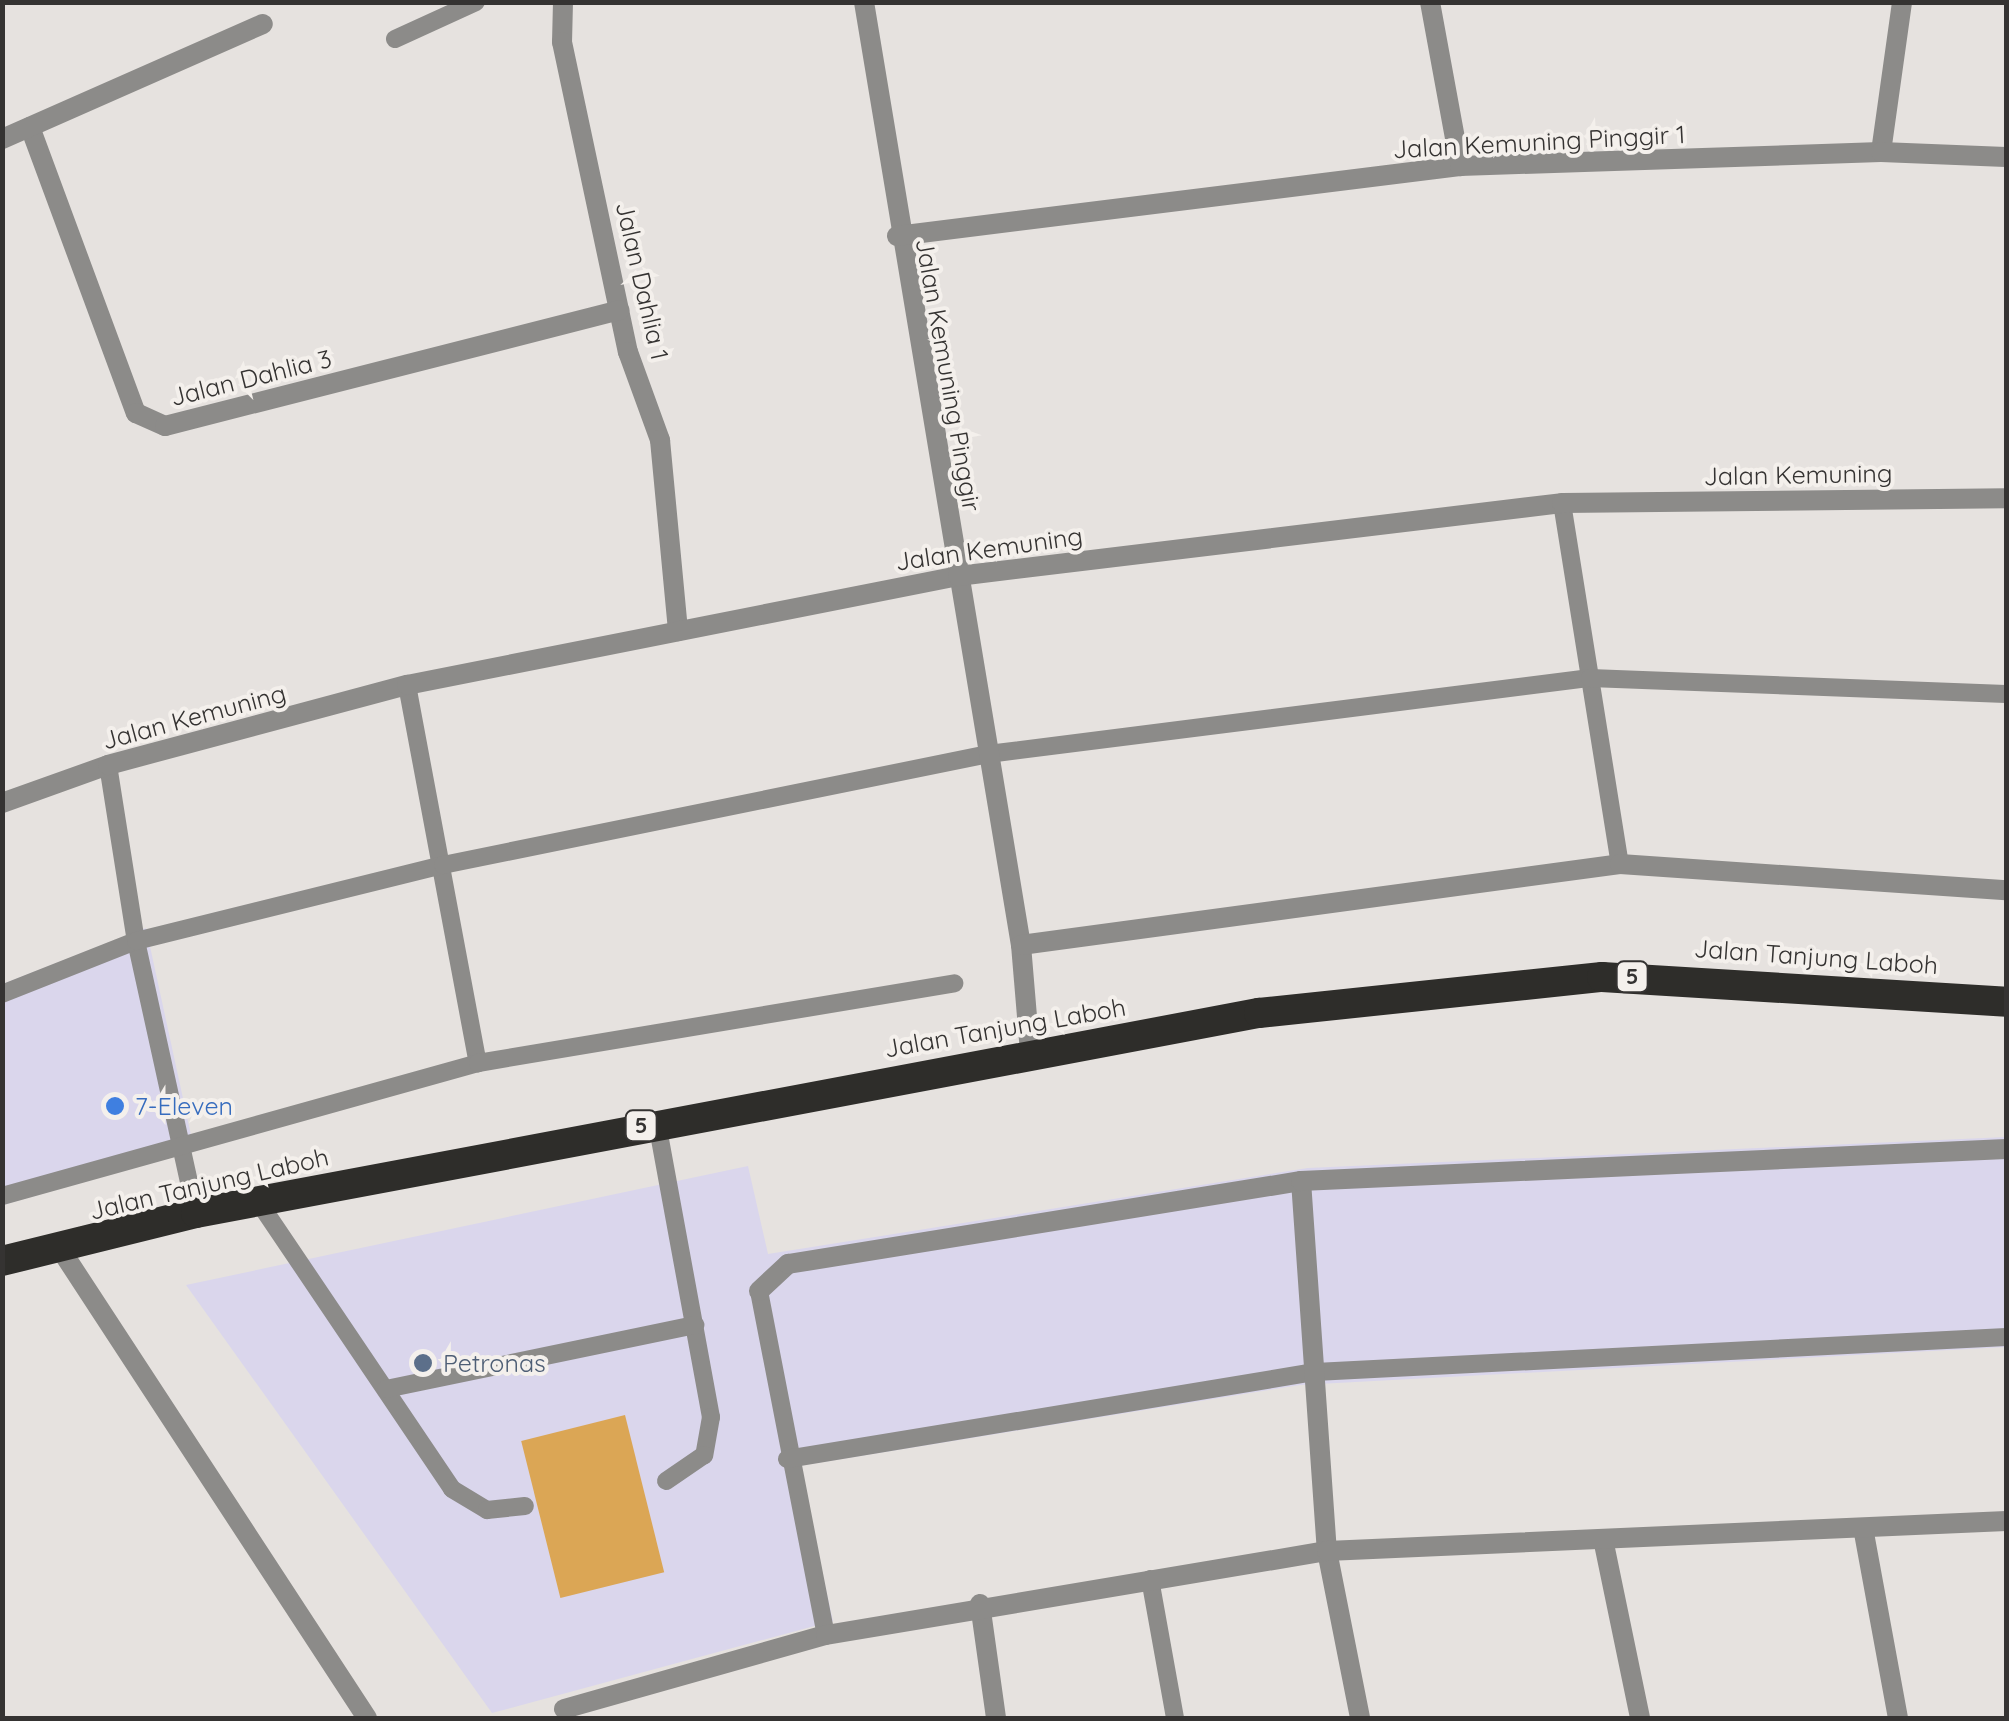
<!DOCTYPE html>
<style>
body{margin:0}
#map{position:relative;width:2009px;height:1721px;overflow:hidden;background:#e6e2df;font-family:Quicksand,sans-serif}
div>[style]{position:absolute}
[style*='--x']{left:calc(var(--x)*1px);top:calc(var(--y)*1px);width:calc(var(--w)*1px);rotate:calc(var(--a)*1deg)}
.commercial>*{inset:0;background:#dad6ec}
.building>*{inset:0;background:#dba655;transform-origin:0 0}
.lane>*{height:18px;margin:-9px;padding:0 9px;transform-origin:9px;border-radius:9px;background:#8c8b89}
.street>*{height:20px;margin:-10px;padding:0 10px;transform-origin:10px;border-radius:10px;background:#8c8b89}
.highway>*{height:30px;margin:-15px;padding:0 15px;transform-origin:15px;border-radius:15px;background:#2e2d2a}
.dots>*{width:28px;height:28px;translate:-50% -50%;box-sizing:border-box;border:5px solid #f4f0ec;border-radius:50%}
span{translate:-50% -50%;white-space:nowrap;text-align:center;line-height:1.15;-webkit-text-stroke:8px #f4f0ec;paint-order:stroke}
.shield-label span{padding:2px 8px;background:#f4f0ec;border:2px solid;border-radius:8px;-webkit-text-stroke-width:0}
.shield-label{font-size:22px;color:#353332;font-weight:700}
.street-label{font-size:25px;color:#353332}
.shop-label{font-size:25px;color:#366cbe}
.left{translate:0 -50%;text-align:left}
.service-label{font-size:25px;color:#4e5e75}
.frame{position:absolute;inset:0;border:5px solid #353332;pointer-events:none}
</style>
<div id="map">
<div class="commercial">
<i style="clip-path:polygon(146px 928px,194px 1149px,3px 1205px,3px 984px)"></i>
<i style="clip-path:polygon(2006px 1137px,2006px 1347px,1300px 1385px,798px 1466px,833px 1621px,492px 1713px,186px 1285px,748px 1166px,768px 1254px,1308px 1168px)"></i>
</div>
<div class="building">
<i style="left:625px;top:1415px;width:162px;height:107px;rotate:76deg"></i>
</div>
<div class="lane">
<i style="--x:395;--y:39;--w:89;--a:-24.6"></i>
<i style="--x:1562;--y:503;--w:366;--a:80.9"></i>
<i style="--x:407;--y:685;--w:385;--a:79.4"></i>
<i style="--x:108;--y:765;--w:178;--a:81"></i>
<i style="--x:136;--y:941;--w:279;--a:77.6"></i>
<i style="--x:2;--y:994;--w:144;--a:-21.6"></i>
<i style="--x:136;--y:941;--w:316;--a:-13.9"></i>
<i style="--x:443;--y:865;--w:556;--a:-11.51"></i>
<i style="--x:988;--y:754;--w:607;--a:-7.2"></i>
<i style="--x:1590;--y:678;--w:416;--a:2.2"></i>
<i style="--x:657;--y:1123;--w:299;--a:79.6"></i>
<i style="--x:711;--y:1417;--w:39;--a:100"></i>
<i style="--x:704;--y:1455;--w:46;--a:145.6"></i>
<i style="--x:2;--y:1196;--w:494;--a:-15.6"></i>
<i style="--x:478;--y:1063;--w:483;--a:-9.5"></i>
<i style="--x:258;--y:1201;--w:347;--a:56"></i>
<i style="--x:452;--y:1489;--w:41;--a:31"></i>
<i style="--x:487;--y:1510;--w:38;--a:-6"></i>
<i style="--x:759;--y:1291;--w:350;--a:79"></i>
<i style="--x:386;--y:1389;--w:316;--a:-11.7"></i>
<i style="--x:787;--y:1459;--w:535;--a:-9.36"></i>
<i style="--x:1315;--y:1372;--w:692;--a:-2.9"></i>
<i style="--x:1150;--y:1579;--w:141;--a:79.8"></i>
</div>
<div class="street">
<i style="--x:563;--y:2;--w:40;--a:91.4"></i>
<i style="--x:562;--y:42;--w:317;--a:78"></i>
<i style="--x:628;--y:352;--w:94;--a:70"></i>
<i style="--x:660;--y:440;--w:192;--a:84.6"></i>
<i style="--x:864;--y:2;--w:956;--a:80.55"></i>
<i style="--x:1021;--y:945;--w:108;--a:85.2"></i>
<i style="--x:1430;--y:2;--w:167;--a:79.6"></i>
<i style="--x:30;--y:127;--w:305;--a:69.7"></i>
<i style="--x:136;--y:413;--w:32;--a:24"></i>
<i style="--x:165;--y:426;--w:469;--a:-14.3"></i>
<i style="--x:2;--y:139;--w:285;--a:-23.8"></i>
<i style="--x:1881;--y:152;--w:151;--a:-82"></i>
<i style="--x:897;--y:236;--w:567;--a:-7.09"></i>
<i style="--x:1460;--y:166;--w:421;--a:-1.9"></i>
<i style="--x:1881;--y:152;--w:125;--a:2.3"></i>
<i style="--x:2;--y:803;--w:113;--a:-19.7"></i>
<i style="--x:108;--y:765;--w:310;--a:-15"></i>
<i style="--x:407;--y:685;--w:562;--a:-11.19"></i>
<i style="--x:958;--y:576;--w:608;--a:-6.89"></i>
<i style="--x:1562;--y:503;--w:444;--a:-0.6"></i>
<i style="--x:1021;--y:945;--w:604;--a:-7.7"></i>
<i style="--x:1620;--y:864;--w:387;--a:3.9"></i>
<i style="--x:1301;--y:1181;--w:371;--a:86"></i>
<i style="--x:1327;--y:1551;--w:170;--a:78.8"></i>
<i style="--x:61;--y:1250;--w:559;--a:56.82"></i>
<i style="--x:759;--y:1291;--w:40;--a:-43"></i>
<i style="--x:788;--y:1264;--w:520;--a:-9.19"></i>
<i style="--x:1301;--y:1181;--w:706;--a:-2.6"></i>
<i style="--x:1864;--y:1533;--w:188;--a:79.6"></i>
<i style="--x:1603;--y:1539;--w:183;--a:78.3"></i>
<i style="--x:980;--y:1604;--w:115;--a:82"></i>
<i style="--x:564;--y:1709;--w:272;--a:-15.8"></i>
<i style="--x:826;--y:1635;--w:508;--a:-9.52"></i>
<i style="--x:1327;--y:1551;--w:680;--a:-2.53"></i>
</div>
<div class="highway">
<i style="--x:2;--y:1261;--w:200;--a:-13.9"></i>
<i style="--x:196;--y:1213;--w:1082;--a:-10.66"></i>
<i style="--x:1259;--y:1013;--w:345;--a:-6"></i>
<i style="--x:1602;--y:977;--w:405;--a:3.5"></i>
</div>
<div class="dots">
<i style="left:115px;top:1106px;background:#3f7fe0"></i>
<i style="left:423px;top:1363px;background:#5c6f8a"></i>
</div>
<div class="shield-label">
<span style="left:1632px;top:977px">5</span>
<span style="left:641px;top:1126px">5</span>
</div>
<div class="street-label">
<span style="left:1539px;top:142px;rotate:-3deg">Jalan Kemuning Pinggir 1</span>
<span style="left:642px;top:281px;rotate:77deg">Jalan Dahlia 1</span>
<span style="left:948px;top:375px;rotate:80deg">Jalan Kemuning Pinggir</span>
<span style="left:251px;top:378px;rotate:-14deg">Jalan Dahlia 3</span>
<span style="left:1798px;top:475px;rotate:-1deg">Jalan Kemuning</span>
<span style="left:989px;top:549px;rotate:-8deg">Jalan Kemuning</span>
<span style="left:194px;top:717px;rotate:-15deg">Jalan Kemuning</span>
<span style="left:1816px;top:957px;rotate:4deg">Jalan Tanjung Laboh</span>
<span style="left:1005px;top:1028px;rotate:-10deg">Jalan Tanjung Laboh</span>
<span style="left:209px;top:1184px;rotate:-13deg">Jalan Tanjung Laboh</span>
</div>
<div class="shop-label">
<span class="left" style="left:135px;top:1106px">7-Eleven</span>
</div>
<div class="service-label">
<span class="left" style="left:443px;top:1363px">Petronas</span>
</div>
<div class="frame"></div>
</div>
